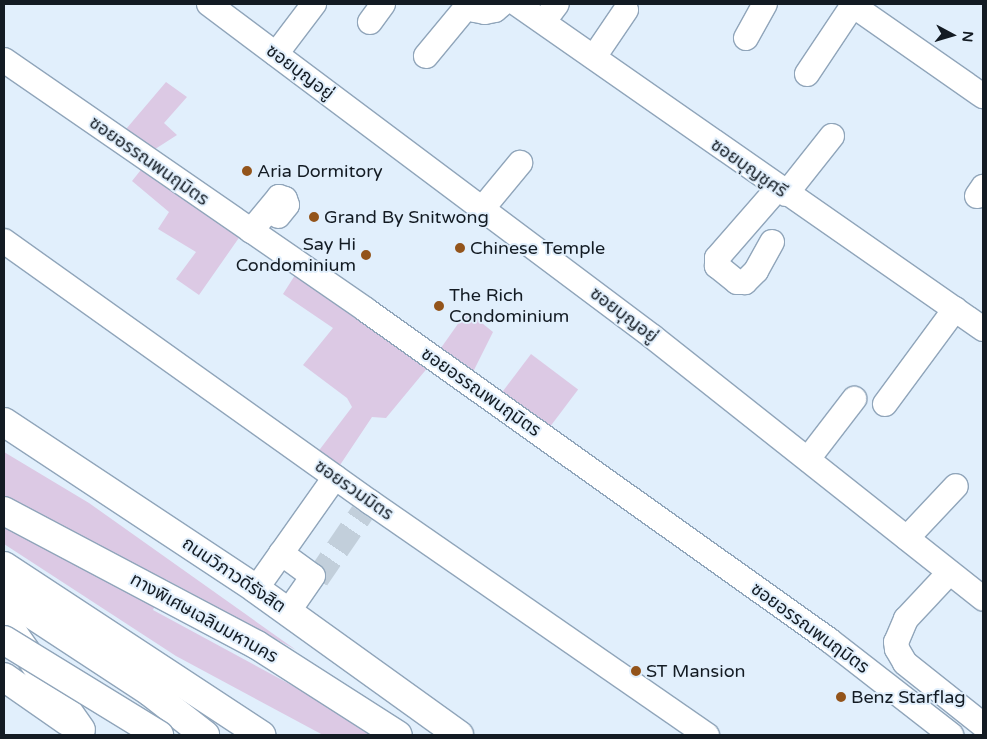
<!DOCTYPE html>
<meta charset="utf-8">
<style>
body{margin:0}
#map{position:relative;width:987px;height:739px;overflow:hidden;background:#e1effc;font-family:"Varela Round","Noto Sans Thai",sans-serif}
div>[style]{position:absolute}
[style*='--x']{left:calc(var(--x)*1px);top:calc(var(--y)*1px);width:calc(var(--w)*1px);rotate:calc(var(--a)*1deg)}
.green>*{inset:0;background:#dcc9e4;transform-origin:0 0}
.minor-tunnel>*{height:24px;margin-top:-12px;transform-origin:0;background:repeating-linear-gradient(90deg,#c2cfdb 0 24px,transparent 0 36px)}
.roads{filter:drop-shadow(1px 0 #90a5ba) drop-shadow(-1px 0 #90a5ba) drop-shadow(0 1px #90a5ba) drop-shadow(0 -1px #90a5ba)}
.minor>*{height:24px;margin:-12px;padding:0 12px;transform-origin:12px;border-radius:12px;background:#fff}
.major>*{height:28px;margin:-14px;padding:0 14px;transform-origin:14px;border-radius:14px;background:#fff}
.highway>*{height:28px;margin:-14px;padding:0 14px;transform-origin:14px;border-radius:14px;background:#fff}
.bridges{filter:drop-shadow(1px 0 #90a5ba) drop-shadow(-1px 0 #90a5ba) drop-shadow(0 1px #90a5ba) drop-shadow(0 -1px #90a5ba)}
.highway-bridge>*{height:28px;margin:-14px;padding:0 14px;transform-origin:14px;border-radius:14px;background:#fff}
.dots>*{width:14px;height:14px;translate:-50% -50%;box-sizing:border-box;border:2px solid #e1effc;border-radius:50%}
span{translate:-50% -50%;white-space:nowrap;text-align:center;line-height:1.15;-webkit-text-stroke:4px #e1effc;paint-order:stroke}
.street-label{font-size:18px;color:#131b23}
.poi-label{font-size:18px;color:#131b23}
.left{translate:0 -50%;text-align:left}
.right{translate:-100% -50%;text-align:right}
.frame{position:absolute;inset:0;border:5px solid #131b23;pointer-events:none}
.north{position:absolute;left:927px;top:10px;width:50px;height:50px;-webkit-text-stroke:4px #e1effc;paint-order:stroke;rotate:96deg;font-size:14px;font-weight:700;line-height:20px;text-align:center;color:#131b23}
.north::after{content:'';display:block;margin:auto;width:18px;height:22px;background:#131b23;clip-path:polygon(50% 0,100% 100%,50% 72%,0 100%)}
</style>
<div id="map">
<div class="green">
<i style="clip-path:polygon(166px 82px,187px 97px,164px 123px,177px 135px,149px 153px,121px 135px)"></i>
<i style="clip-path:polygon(144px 166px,243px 232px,199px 295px,176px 279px,196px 252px,158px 229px,169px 212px,132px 181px)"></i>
<i style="clip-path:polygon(297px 272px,429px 366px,386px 418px,372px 417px,336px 471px,314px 457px,352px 407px,347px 398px,303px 365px,333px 328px,283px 294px)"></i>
<i style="clip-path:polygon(467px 311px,493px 332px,471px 376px,436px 355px)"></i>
<i style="left:531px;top:354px;width:59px;height:56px;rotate:37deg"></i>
<i style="clip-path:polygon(4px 452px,89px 503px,296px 650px,165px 579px,153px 610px,308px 694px,370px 735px,323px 735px,176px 656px,4px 544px)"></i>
</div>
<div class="minor-tunnel">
<i style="--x:317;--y:579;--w:80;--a:-55.7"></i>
</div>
<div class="roads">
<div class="minor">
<i style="--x:209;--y:4;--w:555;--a:36.87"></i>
<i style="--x:653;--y:337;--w:421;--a:38.4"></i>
<i style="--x:517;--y:4;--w:568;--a:34.89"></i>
<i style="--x:851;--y:4;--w:161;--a:34.9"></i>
<i style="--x:544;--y:21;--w:21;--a:-53"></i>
<i style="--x:370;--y:22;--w:22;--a:-54"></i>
<i style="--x:746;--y:38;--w:39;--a:-61"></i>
<i style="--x:276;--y:54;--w:63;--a:-52.8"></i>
<i style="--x:426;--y:56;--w:67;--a:-50.4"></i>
<i style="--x:469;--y:4;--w:8;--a:45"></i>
<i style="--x:475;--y:10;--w:10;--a:11"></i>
<i style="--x:485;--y:12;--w:10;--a:-11"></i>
<i style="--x:495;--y:10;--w:9;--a:-41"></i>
<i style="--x:594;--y:57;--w:57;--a:-55.8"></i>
<i style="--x:4;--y:60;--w:440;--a:34.6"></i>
<i style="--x:366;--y:310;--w:569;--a:35.48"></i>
<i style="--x:829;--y:640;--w:155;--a:37.9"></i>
<i style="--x:807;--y:74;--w:83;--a:-56.3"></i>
<i style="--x:786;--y:194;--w:74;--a:-51.6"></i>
<i style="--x:977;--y:196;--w:11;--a:-56"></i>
<i style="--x:482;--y:209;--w:60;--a:-50.4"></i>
<i style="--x:251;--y:231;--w:44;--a:-50.5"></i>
<i style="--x:279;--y:197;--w:6;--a:18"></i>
<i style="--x:285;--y:199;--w:6;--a:72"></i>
<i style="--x:287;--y:205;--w:14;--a:129"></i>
<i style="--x:4;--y:241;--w:450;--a:35.5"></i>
<i style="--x:370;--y:502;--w:410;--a:34.7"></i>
<i style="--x:772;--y:242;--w:33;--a:119"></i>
<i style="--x:756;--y:271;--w:16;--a:135"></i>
<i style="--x:745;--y:282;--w:8;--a:180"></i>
<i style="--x:737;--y:282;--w:26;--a:-141"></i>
<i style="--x:717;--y:266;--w:8;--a:-90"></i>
<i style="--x:717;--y:258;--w:93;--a:-48.9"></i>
<i style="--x:885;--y:404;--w:118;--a:-53.6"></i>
<i style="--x:808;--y:459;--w:76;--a:-52.5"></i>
<i style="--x:907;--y:538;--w:71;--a:-46.7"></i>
<i style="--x:281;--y:553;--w:39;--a:36"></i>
<i style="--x:313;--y:576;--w:44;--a:124.8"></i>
<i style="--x:949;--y:573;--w:63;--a:133.1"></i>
<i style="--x:906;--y:619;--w:25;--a:113"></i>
<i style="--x:896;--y:642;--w:7;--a:82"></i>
<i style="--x:897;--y:649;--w:16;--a:60"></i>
<i style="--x:905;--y:663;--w:100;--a:38.5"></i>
<i style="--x:256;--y:589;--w:137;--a:-54.8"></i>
</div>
<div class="major">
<i style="--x:4;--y:422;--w:302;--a:33.5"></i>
<i style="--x:256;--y:589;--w:250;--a:35.7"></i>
<i style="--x:4;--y:620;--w:134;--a:55"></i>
<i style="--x:4;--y:677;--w:77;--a:34.9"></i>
</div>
<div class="highway">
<i style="--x:4;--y:511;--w:286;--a:27.9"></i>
<i style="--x:257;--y:645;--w:167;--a:32.6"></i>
<i style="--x:4;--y:566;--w:308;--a:33.3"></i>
<i style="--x:4;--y:596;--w:175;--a:33.3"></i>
<i style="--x:150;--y:692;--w:70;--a:38"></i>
</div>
</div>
<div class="bridges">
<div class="highway-bridge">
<i style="--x:4;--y:640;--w:182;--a:31.5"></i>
</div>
</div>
<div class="dots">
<i style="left:247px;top:171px;background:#93541b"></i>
<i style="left:314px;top:217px;background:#93541b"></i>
<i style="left:460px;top:248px;background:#93541b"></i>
<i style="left:366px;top:255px;background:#93541b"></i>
<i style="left:439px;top:306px;background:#93541b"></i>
<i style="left:636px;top:671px;background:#93541b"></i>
<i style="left:841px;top:697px;background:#93541b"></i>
</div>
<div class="street-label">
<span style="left:300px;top:72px;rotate:37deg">ซอยบุญอยู่</span>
<span style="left:149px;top:161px;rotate:35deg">ซอยอรรณพนฤมิตร</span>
<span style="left:749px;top:168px;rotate:35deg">ซอยบุญชูศรี</span>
<span style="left:624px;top:315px;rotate:37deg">ซอยบุญอยู่</span>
<span style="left:481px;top:392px;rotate:35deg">ซอยอรรณพนฤมิตร</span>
<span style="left:354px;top:490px;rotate:35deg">ซอยรวมมิตร</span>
<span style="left:234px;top:575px;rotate:34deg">ถนนวิภาวดีรังสิต</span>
<span style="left:204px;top:618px;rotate:29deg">ทางพิเศษเฉลิมมหานคร</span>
<span style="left:810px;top:628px;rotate:36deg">ซอยอรรณพนฤมิตร</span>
</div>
<div class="poi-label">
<span class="left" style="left:257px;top:171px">Aria Dormitory</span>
<span class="left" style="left:324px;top:217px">Grand By Snitwong</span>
<span class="right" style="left:356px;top:255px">Say Hi<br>Condominium</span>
<span class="left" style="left:470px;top:248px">Chinese Temple</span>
<span class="left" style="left:449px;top:306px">The Rich<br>Condominium</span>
<span class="left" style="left:646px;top:671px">ST Mansion</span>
<span class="left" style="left:851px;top:697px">Benz Starflag</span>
</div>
<div class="frame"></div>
<div class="north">N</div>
</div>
